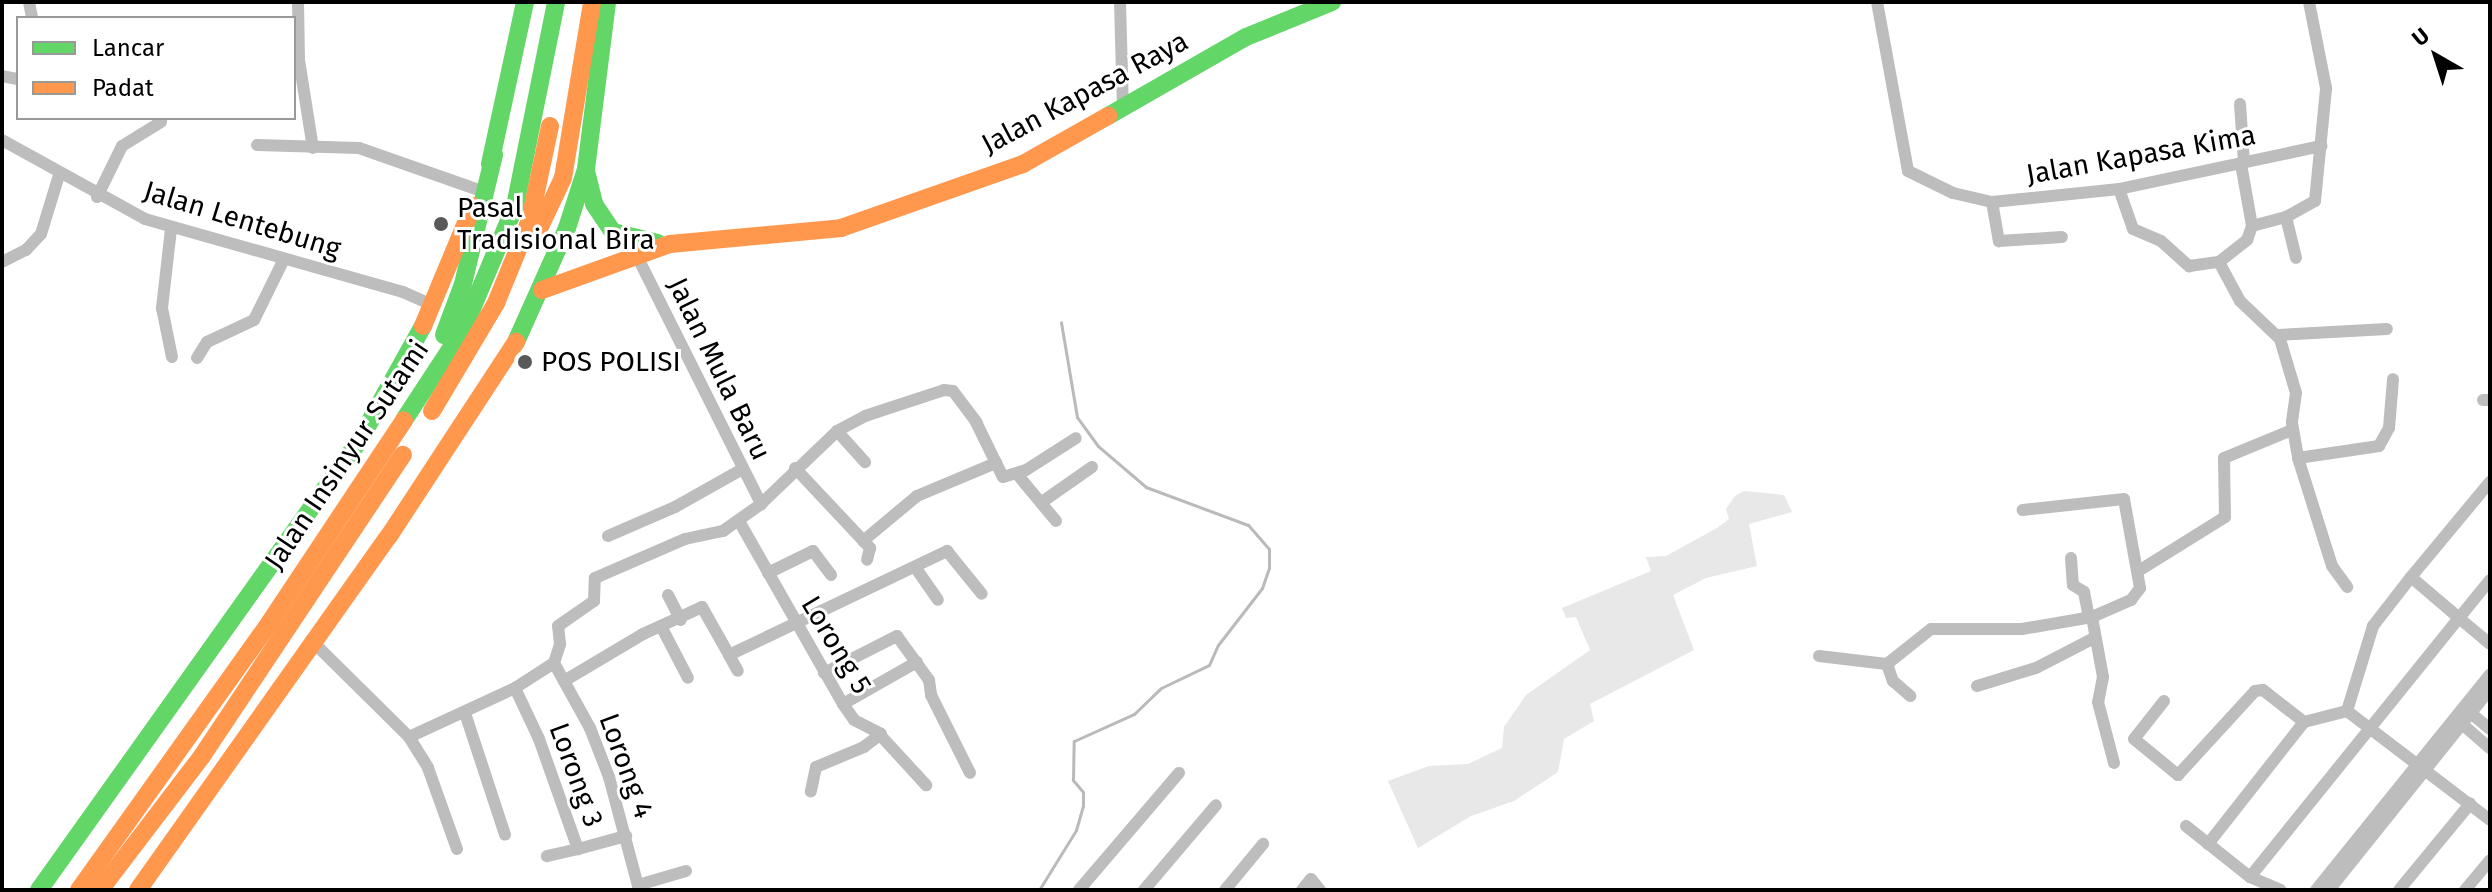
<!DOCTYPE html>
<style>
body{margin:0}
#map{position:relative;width:2492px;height:892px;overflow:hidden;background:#fff;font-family:"Fira Sans",sans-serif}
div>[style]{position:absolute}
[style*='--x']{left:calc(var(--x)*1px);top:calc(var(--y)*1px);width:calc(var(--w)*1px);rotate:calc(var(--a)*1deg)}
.green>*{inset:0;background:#e8e8e8}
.stream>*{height:3px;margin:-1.5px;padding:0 1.5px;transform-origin:1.5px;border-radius:1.5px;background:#bababa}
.street>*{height:12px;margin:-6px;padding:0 6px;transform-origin:6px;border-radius:6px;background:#bdbdbd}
.fast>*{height:18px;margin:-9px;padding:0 9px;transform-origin:9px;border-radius:9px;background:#63d668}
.slow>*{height:18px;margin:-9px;padding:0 9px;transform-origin:9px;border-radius:9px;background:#ff974d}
.dots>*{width:22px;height:22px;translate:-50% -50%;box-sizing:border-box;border:4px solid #fff;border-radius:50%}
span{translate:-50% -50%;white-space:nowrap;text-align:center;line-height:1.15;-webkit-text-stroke:6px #fff;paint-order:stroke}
.street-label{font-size:28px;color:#000}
.poi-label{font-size:28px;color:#000}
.left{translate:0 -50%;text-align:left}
.frame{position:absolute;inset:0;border:4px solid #000;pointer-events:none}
.legend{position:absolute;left:16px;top:16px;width:280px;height:104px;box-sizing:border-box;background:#fff;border:2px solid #999;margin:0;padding:10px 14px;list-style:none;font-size:24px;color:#000}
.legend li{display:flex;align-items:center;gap:16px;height:40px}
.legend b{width:40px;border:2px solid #999}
.north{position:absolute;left:2396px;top:16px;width:80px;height:80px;-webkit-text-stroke:6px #fff;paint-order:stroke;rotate:321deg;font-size:22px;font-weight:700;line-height:32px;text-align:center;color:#000}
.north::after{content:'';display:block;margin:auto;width:28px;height:36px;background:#000;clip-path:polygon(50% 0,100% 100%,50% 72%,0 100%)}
</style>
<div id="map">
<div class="green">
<i style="clip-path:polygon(1744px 491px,1784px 495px,1792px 512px,1749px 524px,1757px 566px,1706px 578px,1673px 595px,1694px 650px,1590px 704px,1594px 721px,1564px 739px,1558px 772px,1514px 801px,1471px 816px,1418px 848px,1388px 781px,1429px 766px,1468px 764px,1502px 748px,1504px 727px,1526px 695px,1590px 650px,1576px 617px,1566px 618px,1562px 608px,1651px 571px,1646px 557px,1666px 556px,1717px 528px,1729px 519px,1726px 509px,1735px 496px)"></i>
</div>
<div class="stream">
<i style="--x:1039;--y:890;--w:70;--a:-58.3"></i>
<i style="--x:1076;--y:830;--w:25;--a:-74"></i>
<i style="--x:1083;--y:806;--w:14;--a:-90"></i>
<i style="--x:1083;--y:792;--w:16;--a:-130"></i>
<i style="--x:1073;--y:780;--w:39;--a:-89"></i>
<i style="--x:1074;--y:741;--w:66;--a:-24.2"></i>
<i style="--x:1134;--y:714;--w:37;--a:-44"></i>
<i style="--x:1161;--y:688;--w:53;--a:-25.6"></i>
<i style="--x:1209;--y:665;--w:22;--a:-66"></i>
<i style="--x:1218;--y:645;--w:72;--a:-52.3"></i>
<i style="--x:1262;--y:588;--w:21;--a:-71"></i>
<i style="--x:1269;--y:568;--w:19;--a:-90"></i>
<i style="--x:1269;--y:549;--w:32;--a:-131"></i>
<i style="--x:1248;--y:525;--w:109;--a:-159.6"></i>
<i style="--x:1146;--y:487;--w:63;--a:-139.5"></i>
<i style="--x:1098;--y:446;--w:36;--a:-126"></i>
<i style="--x:1077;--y:417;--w:96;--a:-99.6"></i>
</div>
<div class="street">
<i style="--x:29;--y:2;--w:16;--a:79"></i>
<i style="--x:298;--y:2;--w:58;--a:89"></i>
<i style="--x:299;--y:60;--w:89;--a:81"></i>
<i style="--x:1120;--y:2;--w:106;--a:88.4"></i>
<i style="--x:1877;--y:2;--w:172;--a:79.6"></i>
<i style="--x:1908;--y:171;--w:50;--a:26.1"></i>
<i style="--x:1953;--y:193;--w:40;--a:13"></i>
<i style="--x:1992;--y:202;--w:128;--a:-5.8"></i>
<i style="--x:2119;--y:189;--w:207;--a:-12"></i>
<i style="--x:2;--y:76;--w:16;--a:11"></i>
<i style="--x:2240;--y:104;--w:59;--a:86.1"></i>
<i style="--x:2;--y:140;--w:163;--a:28.9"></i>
<i style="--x:145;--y:219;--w:268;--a:15.8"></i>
<i style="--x:403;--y:292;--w:34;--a:24"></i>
<i style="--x:257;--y:145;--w:102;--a:1.7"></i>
<i style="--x:359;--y:148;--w:127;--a:19.3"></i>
<i style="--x:2241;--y:164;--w:63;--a:79.9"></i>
<i style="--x:2119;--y:189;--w:42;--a:70.7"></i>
<i style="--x:2133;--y:229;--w:30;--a:23"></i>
<i style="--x:2161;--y:241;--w:38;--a:42"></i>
<i style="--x:2189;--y:266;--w:30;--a:-8"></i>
<i style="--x:2219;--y:262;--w:36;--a:-38"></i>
<i style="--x:2247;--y:240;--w:15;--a:-70"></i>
<i style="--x:2252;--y:226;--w:35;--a:-15"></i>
<i style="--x:2286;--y:217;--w:33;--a:-29"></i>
<i style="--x:2315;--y:201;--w:114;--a:-84.4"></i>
<i style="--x:2326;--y:88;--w:88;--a:-101.2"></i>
<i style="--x:97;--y:197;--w:57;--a:-63.9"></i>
<i style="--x:122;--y:146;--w:46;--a:-31.6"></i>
<i style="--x:1992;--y:202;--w:40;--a:80"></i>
<i style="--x:1999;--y:241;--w:63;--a:-3.6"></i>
<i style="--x:2286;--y:217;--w:42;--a:76.3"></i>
<i style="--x:171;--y:229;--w:80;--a:96.5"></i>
<i style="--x:162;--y:308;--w:50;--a:78.5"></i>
<i style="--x:636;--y:254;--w:280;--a:63.4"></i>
<i style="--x:2;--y:262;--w:27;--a:-27"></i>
<i style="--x:26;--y:250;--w:22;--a:-47"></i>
<i style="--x:41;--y:234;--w:62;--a:-73"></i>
<i style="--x:2219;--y:262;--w:44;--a:61.7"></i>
<i style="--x:2240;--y:301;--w:55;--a:43.5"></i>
<i style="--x:2280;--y:339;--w:56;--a:73.5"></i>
<i style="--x:2296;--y:393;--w:30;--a:98"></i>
<i style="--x:2292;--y:423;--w:36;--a:80"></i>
<i style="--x:2298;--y:458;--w:113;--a:72.5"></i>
<i style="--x:2332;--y:566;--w:26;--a:54"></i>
<i style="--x:2278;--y:335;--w:109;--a:-3.2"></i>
<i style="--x:197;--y:358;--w:19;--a:-58"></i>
<i style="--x:207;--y:342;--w:52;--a:-25.1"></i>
<i style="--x:254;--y:320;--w:68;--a:-63.8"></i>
<i style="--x:2483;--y:400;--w:7;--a:0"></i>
<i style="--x:837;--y:431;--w:42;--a:47.9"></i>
<i style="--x:2298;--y:458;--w:82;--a:-8.4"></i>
<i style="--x:2379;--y:446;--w:21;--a:-61"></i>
<i style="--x:2389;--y:428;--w:49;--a:-85.3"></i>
<i style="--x:795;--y:468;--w:110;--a:46.8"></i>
<i style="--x:870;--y:548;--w:12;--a:104"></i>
<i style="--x:1017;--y:474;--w:61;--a:50.3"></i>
<i style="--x:1042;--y:502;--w:61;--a:-35"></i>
<i style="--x:739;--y:521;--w:210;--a:60.4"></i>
<i style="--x:843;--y:704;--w:19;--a:55"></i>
<i style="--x:854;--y:720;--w:30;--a:27"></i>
<i style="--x:881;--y:734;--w:21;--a:143"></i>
<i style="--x:864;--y:747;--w:52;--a:157.4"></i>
<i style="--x:816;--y:767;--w:25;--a:102"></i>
<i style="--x:608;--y:536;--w:73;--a:-23.4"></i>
<i style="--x:675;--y:507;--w:76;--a:-29.3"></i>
<i style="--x:863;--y:541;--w:70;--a:-39.8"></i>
<i style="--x:917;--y:496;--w:86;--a:-22.7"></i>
<i style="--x:2071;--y:558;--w:27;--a:86"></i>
<i style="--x:2073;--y:585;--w:13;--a:32"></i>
<i style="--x:2084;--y:592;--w:25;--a:79"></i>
<i style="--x:915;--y:567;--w:40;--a:55.1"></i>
<i style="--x:2140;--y:570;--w:100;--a:-31.9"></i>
<i style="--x:2225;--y:517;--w:59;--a:-91"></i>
<i style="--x:2224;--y:458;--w:74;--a:-22.4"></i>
<i style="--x:768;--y:573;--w:50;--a:-26.1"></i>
<i style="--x:813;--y:551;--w:30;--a:53"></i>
<i style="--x:2411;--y:577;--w:124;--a:-50.3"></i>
<i style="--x:668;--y:595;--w:28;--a:63"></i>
<i style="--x:2092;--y:617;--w:61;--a:79.6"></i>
<i style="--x:2103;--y:677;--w:25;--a:101"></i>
<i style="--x:2098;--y:702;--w:63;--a:75.3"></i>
<i style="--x:662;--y:628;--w:56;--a:62.5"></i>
<i style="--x:311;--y:640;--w:138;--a:44.7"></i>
<i style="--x:409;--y:737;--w:117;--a:-24.8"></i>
<i style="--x:515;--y:688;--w:46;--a:-32.7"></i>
<i style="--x:554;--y:663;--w:20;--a:-72"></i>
<i style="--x:560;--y:644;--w:18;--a:-96"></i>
<i style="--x:558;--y:626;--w:44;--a:-34.8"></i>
<i style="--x:594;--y:601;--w:23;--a:-88"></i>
<i style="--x:595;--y:578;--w:98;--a:-23.4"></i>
<i style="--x:685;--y:539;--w:39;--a:-12"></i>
<i style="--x:723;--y:531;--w:47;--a:-35.4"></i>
<i style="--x:761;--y:504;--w:105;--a:-43.8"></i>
<i style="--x:837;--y:431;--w:32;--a:-28"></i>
<i style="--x:865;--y:416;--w:83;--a:-18.2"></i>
<i style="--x:944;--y:390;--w:9;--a:6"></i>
<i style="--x:953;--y:391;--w:39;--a:53"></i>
<i style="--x:976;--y:422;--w:61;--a:63.9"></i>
<i style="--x:1003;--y:477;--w:24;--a:-17"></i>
<i style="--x:1026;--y:470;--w:59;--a:-32.6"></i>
<i style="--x:729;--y:655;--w:18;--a:61"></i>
<i style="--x:1819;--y:656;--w:68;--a:6.7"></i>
<i style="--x:554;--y:663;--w:74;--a:61"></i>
<i style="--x:590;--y:728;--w:53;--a:68.8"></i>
<i style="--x:609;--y:777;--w:117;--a:75.1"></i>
<i style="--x:1887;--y:664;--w:56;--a:-38.5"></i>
<i style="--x:1931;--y:629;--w:91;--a:0"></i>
<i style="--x:2022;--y:629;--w:71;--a:-9.7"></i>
<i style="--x:2092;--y:617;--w:43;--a:-23.6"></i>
<i style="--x:2131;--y:600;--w:15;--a:-53"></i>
<i style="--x:2140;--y:588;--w:90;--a:-100.2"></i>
<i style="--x:2124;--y:499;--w:102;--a:173.8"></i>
<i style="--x:1887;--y:664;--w:18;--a:71"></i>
<i style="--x:1893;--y:681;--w:23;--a:41"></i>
<i style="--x:824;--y:673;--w:82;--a:-26.9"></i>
<i style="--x:897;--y:636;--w:54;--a:54"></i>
<i style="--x:929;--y:680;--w:15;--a:82"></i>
<i style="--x:931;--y:695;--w:87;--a:63.4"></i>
<i style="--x:564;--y:681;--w:92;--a:-30.7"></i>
<i style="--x:643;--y:634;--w:65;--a:-24.6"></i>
<i style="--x:702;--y:607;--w:55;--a:60.6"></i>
<i style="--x:729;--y:655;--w:242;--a:-25.5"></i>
<i style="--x:947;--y:551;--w:55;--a:50.9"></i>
<i style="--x:1977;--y:686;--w:62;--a:-17"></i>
<i style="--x:2036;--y:668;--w:65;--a:-27.3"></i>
<i style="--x:515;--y:688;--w:56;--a:64.8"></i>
<i style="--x:539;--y:739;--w:117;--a:70.5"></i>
<i style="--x:578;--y:849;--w:32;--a:167"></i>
<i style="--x:2164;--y:701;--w:48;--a:128.3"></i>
<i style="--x:2134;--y:739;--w:57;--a:39.3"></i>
<i style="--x:2178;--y:775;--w:114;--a:-47.5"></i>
<i style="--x:2255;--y:691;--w:8;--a:-7"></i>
<i style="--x:2263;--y:690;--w:52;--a:38"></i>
<i style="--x:843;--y:704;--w:85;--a:-29.6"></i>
<i style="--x:2466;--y:709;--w:31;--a:40"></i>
<i style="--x:2347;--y:711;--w:89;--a:-73"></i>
<i style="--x:2373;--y:626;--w:62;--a:-52.2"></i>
<i style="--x:2411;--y:577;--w:63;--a:40.5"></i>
<i style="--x:2459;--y:618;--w:49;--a:-50.8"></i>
<i style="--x:465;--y:713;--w:128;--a:71.8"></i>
<i style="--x:2456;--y:720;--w:7;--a:34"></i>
<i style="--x:2462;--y:724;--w:45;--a:-51.3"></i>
<i style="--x:881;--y:736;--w:67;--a:47.4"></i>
<i style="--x:409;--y:737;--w:36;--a:58"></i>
<i style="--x:428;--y:768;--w:86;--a:70.3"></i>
<i style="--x:2186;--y:826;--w:82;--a:38.6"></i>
<i style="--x:2250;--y:877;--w:33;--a:23"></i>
<i style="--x:2208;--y:844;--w:155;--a:-51.8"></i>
<i style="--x:2304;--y:722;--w:44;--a:-14.3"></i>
<i style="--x:2347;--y:711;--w:180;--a:37.3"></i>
<i style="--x:578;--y:849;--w:50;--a:-15.2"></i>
<i style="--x:2250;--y:877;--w:333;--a:-51.1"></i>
<i style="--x:2459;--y:618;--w:40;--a:40"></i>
<i style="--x:638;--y:885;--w:50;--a:-16.3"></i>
<i style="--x:1079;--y:890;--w:154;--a:-49.5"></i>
<i style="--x:1144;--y:890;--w:111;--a:-49.7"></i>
<i style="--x:1225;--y:890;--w:60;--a:-50.4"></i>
<i style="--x:1302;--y:890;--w:14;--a:-51"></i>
<i style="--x:1311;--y:879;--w:14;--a:51"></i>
<i style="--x:2316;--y:890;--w:277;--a:-51.1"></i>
<i style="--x:2329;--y:890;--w:213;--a:-51.3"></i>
<i style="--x:2462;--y:724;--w:37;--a:41"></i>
<i style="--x:2399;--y:890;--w:112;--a:-50.5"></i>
<i style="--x:2465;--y:890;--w:39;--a:-50"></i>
</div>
<div class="fast">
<i style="--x:1108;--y:116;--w:159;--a:-29.8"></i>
<i style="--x:1246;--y:37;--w:93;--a:-22.1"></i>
<i style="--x:490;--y:164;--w:166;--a:-77.8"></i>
<i style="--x:586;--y:171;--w:34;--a:76"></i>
<i style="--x:594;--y:204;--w:34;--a:56"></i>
<i style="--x:613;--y:232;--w:46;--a:13.7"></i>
<i style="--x:444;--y:335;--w:54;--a:-69.6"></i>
<i style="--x:463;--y:284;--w:133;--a:-76.5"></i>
<i style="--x:516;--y:342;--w:125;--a:-65.9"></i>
<i style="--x:567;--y:228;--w:62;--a:-72.1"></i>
<i style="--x:586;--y:169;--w:168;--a:-82.8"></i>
<i style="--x:404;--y:420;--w:108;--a:-56.8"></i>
<i style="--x:463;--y:330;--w:134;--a:-67.2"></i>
<i style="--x:515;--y:206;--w:208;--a:-78.6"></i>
<i style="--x:39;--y:890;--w:551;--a:-54.52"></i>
<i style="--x:359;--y:441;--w:132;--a:-60.9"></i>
</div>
<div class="slow">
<i style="--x:536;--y:235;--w:63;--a:-64.7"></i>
<i style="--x:563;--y:178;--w:178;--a:-80.6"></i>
<i style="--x:542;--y:290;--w:136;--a:-19.8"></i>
<i style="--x:670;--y:244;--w:172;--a:-5.3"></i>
<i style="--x:841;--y:228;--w:193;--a:-19.4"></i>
<i style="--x:1023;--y:164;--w:98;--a:-29.5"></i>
<i style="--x:423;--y:326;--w:130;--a:-67.4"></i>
<i style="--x:432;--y:411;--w:126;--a:-59.3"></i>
<i style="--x:496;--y:303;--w:90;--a:-67.7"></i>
<i style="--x:530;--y:220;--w:96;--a:-78"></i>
<i style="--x:79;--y:890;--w:329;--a:-54.5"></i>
<i style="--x:270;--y:622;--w:242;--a:-56.4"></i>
<i style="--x:100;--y:890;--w:168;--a:-52.7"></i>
<i style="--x:202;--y:756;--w:362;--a:-56.3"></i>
<i style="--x:138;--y:890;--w:434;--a:-54.7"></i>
<i style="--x:389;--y:536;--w:232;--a:-56.8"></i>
</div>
<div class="dots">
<i style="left:441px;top:224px;background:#595959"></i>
<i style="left:525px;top:362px;background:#595959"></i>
</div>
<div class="street-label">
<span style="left:1085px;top:93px;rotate:-28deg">Jalan Kapasa Raya</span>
<span style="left:2141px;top:155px;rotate:-10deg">Jalan Kapasa Kima</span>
<span style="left:242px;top:220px;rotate:17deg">Jalan Lentebung</span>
<span style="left:719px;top:369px;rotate:64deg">Jalan Mula Baru</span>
<span style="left:347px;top:455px;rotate:-56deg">Jalan Insinyur Sutami</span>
<span style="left:836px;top:645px;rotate:59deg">Lorong 5</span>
<span style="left:626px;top:766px;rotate:70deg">Lorong 4</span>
<span style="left:576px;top:775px;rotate:70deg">Lorong 3</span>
</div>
<div class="poi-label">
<span class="left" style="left:457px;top:224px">Pasal<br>Tradisional Bira</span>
<span class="left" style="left:541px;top:362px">POS POLISI</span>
</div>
<div class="frame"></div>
<ul class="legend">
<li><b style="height:10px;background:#63d668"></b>Lancar</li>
<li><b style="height:10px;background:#ff974d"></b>Padat</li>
</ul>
<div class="north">U</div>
</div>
